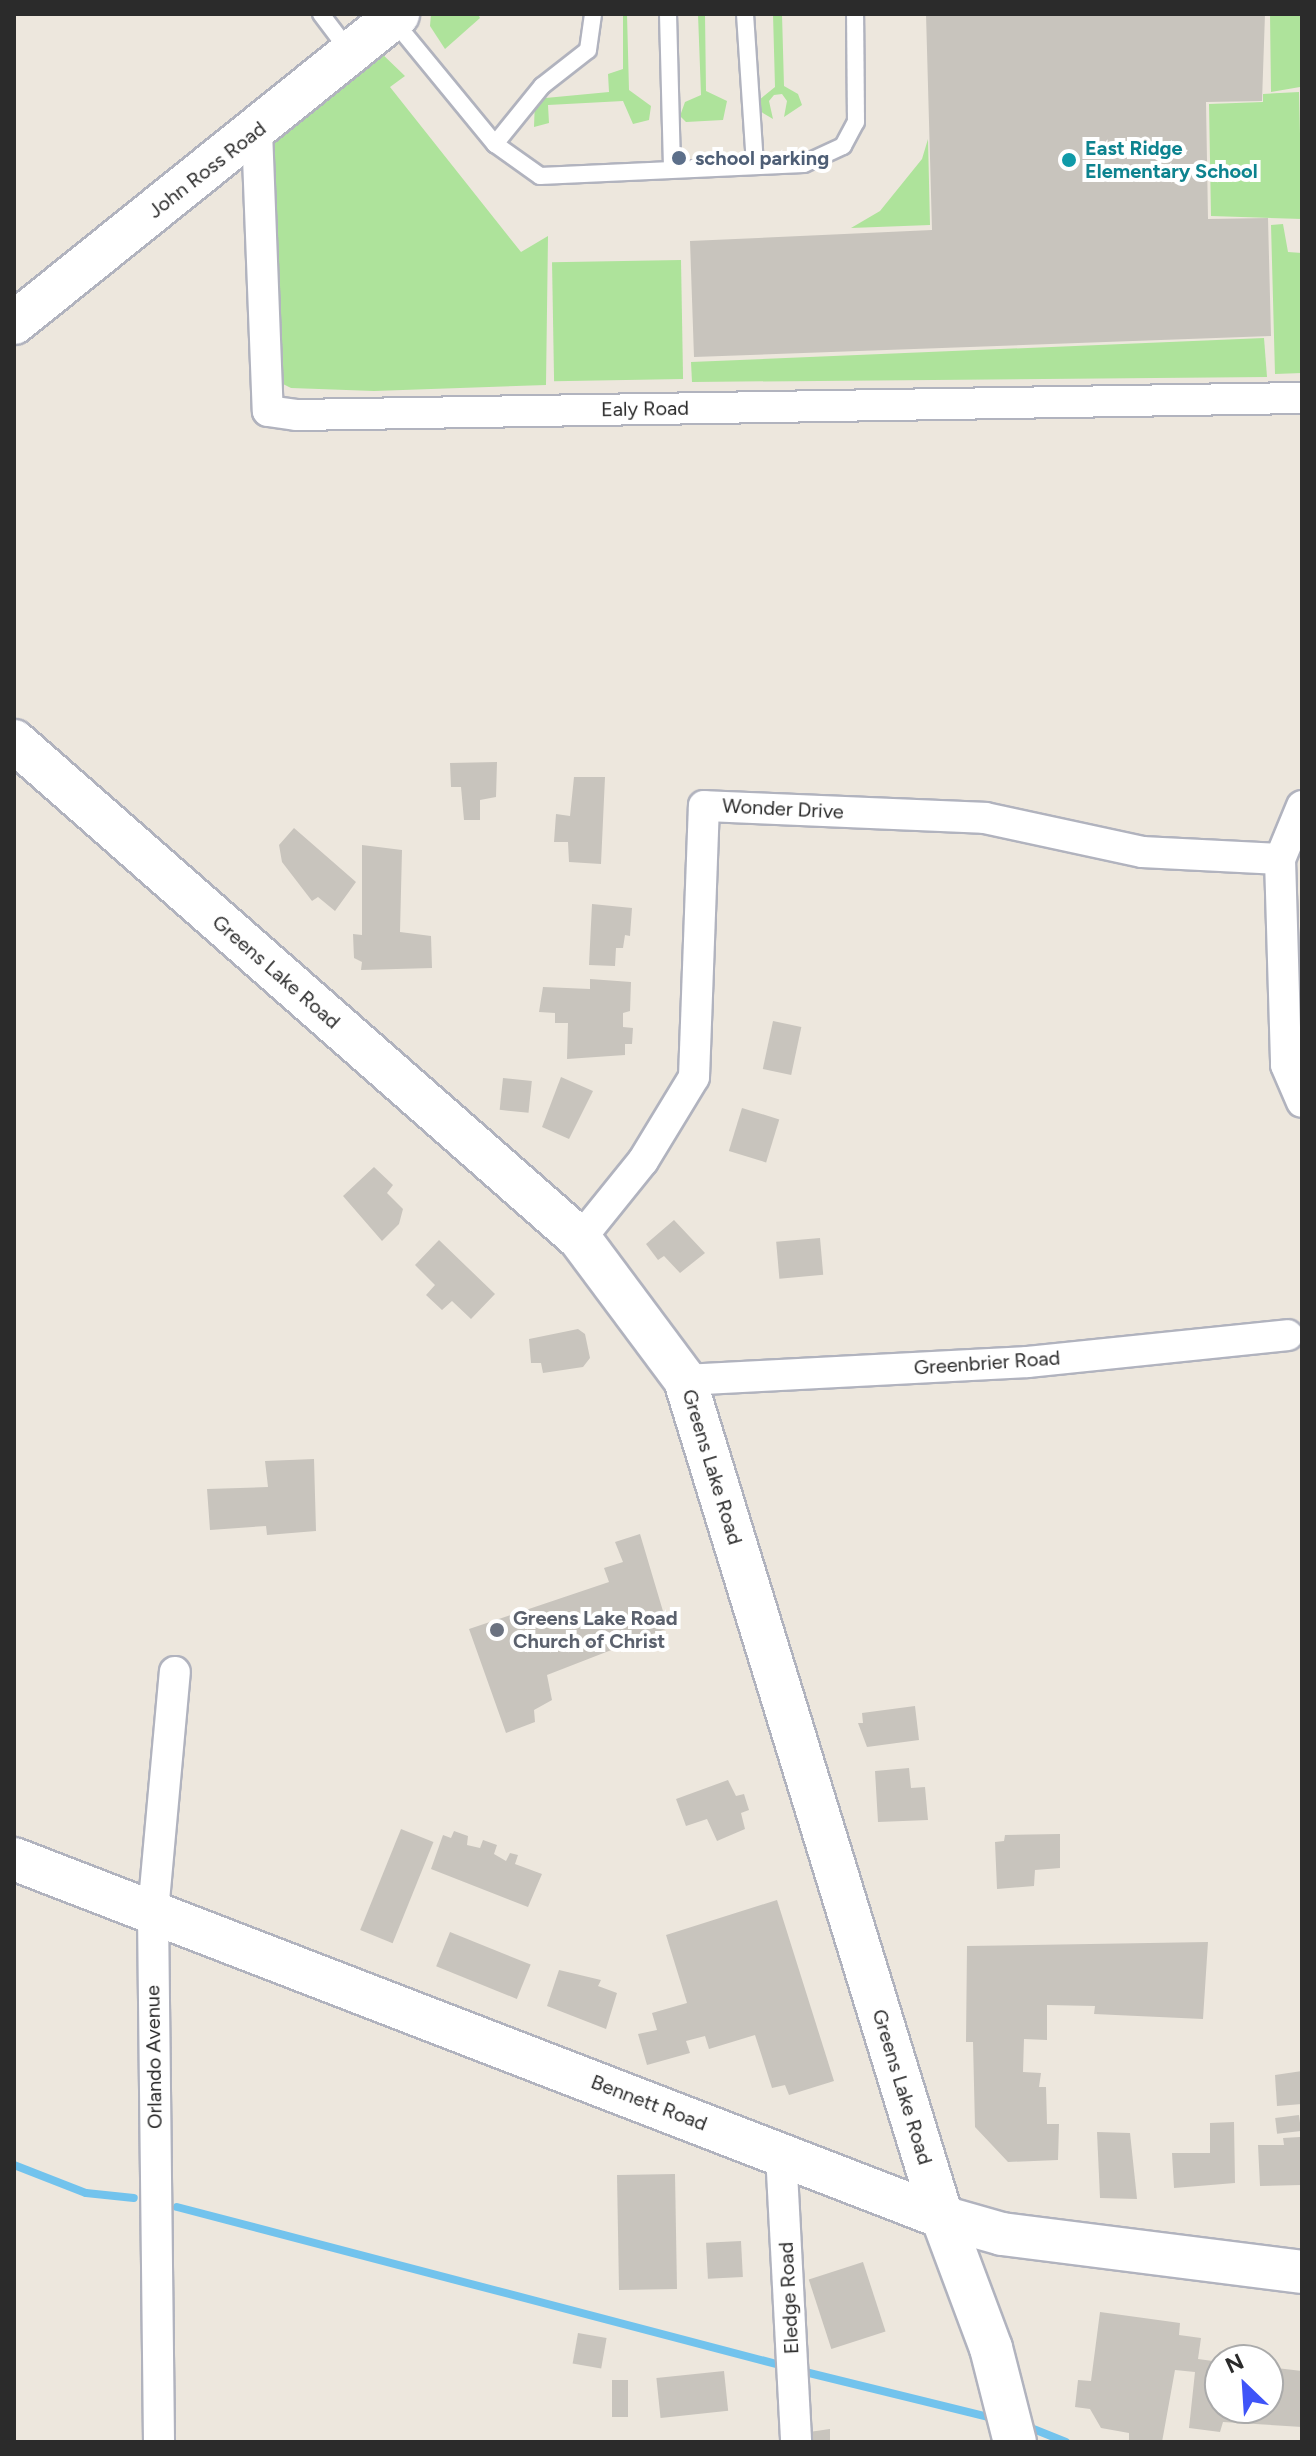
<!DOCTYPE html>
<style>
body{margin:0}
#map{position:relative;width:1316px;height:2456px;overflow:hidden;background:#ede7dd;font-family:Figtree,sans-serif}
div>[style]{position:absolute}
[style*='--x']{left:calc(var(--x)*1px);top:calc(var(--y)*1px);width:calc(var(--w)*1px);rotate:calc(var(--a)*1deg)}
.green>*{inset:0;background:#aee39b;transform-origin:0 0}
.stream>*{height:8px;margin:-4px;padding:0 4px;transform-origin:4px;border-radius:4px;background:#72c3ed}
.building>*{inset:0;background:#c8c4bd;transform-origin:0 0}
.roads{filter:drop-shadow(2px 0 #b1b3be) drop-shadow(-2px 0 #b1b3be) drop-shadow(0 2px #b1b3be) drop-shadow(0 -2px #b1b3be)}
.lane>*{height:16px;margin:-8px;padding:0 8px;transform-origin:8px;border-radius:8px;background:#fff}
.street>*{height:30px;margin:-15px;padding:0 15px;transform-origin:15px;border-radius:15px;background:#fff}
.secondary>*{height:42px;margin:-21px;padding:0 21px;transform-origin:21px;border-radius:21px;background:#fff}
.dots>*{width:22px;height:22px;translate:-50% -50%;box-sizing:border-box;border:4px solid #fff;border-radius:50%}
span{translate:-50% -50%;white-space:nowrap;text-align:center;line-height:1.15;-webkit-text-stroke:8px #fff;paint-order:stroke}
.culture-label{font-size:20px;color:#0d838f;font-weight:700}
.left{translate:0 -50%;text-align:left}
.service-label{font-size:20px;color:#4e5e75;font-weight:700}
.street-label{font-size:20px;color:#2b2b2b}
.worship-label{font-size:20px;color:#5b616d;font-weight:700}
.frame{position:absolute;inset:0;border:16px solid #2b2b2b;pointer-events:none}
.north{position:absolute;left:1204px;top:2344px;width:80px;height:80px;box-sizing:border-box;background:#fff;border:2px solid #aaa;border-radius:50%;rotate:335deg;font-size:22px;font-weight:700;line-height:32px;text-align:center;color:#2b2b2b}
.north::after{content:'';display:block;margin:auto;width:28px;height:36px;background:#3f54f8;clip-path:polygon(50% 0,100% 100%,50% 72%,0 100%)}
</style>
<div id="map">
<div class="green">
<i style="clip-path:polygon(431px 14px,478px 14px,480px 18px,445px 49px,430px 26px)"></i>
<i style="clip-path:polygon(623px 14px,627px 14px,629px 90px,651px 106px,649px 120px,633px 124px,623px 101px,548px 105px,549px 123px,534px 127px,535px 99px,609px 92px,608px 74px,623px 69px)"></i>
<i style="clip-path:polygon(698px 14px,705px 14px,706px 91px,727px 101px,723px 120px,686px 122px,680px 116px,685px 102px,701px 95px)"></i>
<i style="clip-path:polygon(773px 14px,782px 14px,784px 86px,798px 94px,802px 105px,784px 117px,787px 101px,782px 94px,774px 95px,769px 101px,773px 119px,758px 110px,759px 100px,775px 87px)"></i>
<i style="clip-path:polygon(1270px 14px,1302px 14px,1302px 111px,1300px 87px,1271px 92px)"></i>
<i style="clip-path:polygon(378px 50px,405px 76px,390px 87px,521px 252px,548px 236px,546px 385px,374px 391px,291px 388px,281px 383px,266px 140px)"></i>
<i style="clip-path:polygon(1299px 92px,1302px 219px,1211px 216px,1209px 104px,1263px 102px,1263px 94px)"></i>
<i style="clip-path:polygon(928px 139px,930px 225px,851px 228px,880px 211px,922px 159px)"></i>
<i style="clip-path:polygon(1283px 224px,1288px 252px,1302px 253px,1302px 373px,1275px 374px,1271px 225px)"></i>
<i style="left:681px;top:260px;width:119px;height:129px;rotate:89deg"></i>
<i style="clip-path:polygon(1264px 338px,1267px 377px,692px 382px,691px 362px)"></i>
</div>
<div class="stream">
<i style="--x:14;--y:2165;--w:77;--a:21.3"></i>
<i style="--x:86;--y:2193;--w:48;--a:5.9"></i>
<i style="--x:177;--y:2207;--w:627;--a:14.68"></i>
<i style="--x:797;--y:2370;--w:206;--a:13.8"></i>
<i style="--x:1026;--y:2426;--w:43;--a:21.8"></i>
</div>
<div class="building">
<i style="clip-path:polygon(926px 14px,1265px 14px,1262px 101px,1206px 102px,1208px 219px,1268px 218px,1271px 336px,694px 357px,690px 241px,932px 230px)"></i>
<i style="clip-path:polygon(497px 762px,496px 797px,480px 800px,480px 820px,464px 820px,461px 787px,451px 787px,450px 763px)"></i>
<i style="clip-path:polygon(574px 777px,605px 777px,601px 864px,569px 862px,568px 842px,554px 842px,556px 814px,570px 816px)"></i>
<i style="clip-path:polygon(294px 828px,356px 882px,335px 911px,318px 897px,312px 901px,282px 862px,279px 845px)"></i>
<i style="clip-path:polygon(362px 845px,402px 850px,400px 932px,431px 936px,432px 968px,361px 970px,362px 962px,354px 958px,353px 934px,362px 935px)"></i>
<i style="clip-path:polygon(592px 904px,632px 908px,630px 936px,625px 935px,623px 948px,616px 948px,615px 966px,589px 965px)"></i>
<i style="clip-path:polygon(590px 979px,631px 982px,630px 1011px,623px 1013px,623px 1027px,633px 1028px,632px 1044px,625px 1044px,625px 1055px,567px 1059px,568px 1023px,555px 1023px,555px 1013px,539px 1012px,543px 987px,590px 989px)"></i>
<i style="left:773px;top:1021px;width:29px;height:49px;rotate:12deg"></i>
<i style="clip-path:polygon(561px 1077px,593px 1091px,569px 1139px,542px 1127px)"></i>
<i style="left:503px;top:1078px;width:29px;height:32px;rotate:6deg"></i>
<i style="left:742px;top:1108px;width:39px;height:45px;rotate:17deg"></i>
<i style="clip-path:polygon(374px 1167px,393px 1185px,387px 1193px,403px 1209px,399px 1224px,382px 1241px,343px 1196px)"></i>
<i style="clip-path:polygon(674px 1220px,705px 1253px,680px 1273px,664px 1256px,658px 1260px,646px 1244px)"></i>
<i style="left:820px;top:1238px;width:37px;height:44px;rotate:85deg"></i>
<i style="clip-path:polygon(439px 1240px,495px 1294px,471px 1319px,452px 1301px,442px 1310px,426px 1295px,435px 1285px,415px 1265px)"></i>
<i style="clip-path:polygon(578px 1329px,585px 1334px,590px 1358px,583px 1367px,543px 1373px,541px 1363px,531px 1363px,529px 1339px)"></i>
<i style="clip-path:polygon(314px 1459px,316px 1531px,267px 1535px,266px 1526px,210px 1530px,207px 1489px,268px 1487px,265px 1461px)"></i>
<i style="clip-path:polygon(640px 1534px,668px 1628px,547px 1675px,552px 1700px,534px 1710px,535px 1722px,506px 1733px,469px 1629px,609px 1582px,604px 1568px,623px 1562px,615px 1542px)"></i>
<i style="clip-path:polygon(915px 1706px,919px 1740px,867px 1747px,858px 1723px,863px 1723px,862px 1713px)"></i>
<i style="clip-path:polygon(909px 1768px,911px 1788px,925px 1787px,928px 1820px,878px 1822px,875px 1771px)"></i>
<i style="clip-path:polygon(728px 1780px,736px 1796px,744px 1794px,749px 1810px,741px 1813px,745px 1829px,717px 1841px,707px 1819px,686px 1826px,676px 1799px)"></i>
<i style="left:401px;top:1829px;width:35px;height:109px;rotate:22deg"></i>
<i style="clip-path:polygon(454px 1831px,468px 1836px,467px 1845px,480px 1848px,483px 1840px,497px 1845px,494px 1854px,506px 1861px,510px 1853px,518px 1855px,515px 1864px,542px 1874px,528px 1907px,431px 1869px,443px 1835px,451px 1838px)"></i>
<i style="clip-path:polygon(1060px 1834px,1060px 1868px,1035px 1870px,1034px 1886px,997px 1889px,995px 1842px,1004px 1841px,1005px 1835px)"></i>
<i style="clip-path:polygon(777px 1900px,834px 2081px,789px 2095px,785px 2085px,772px 2088px,755px 2035px,709px 2049px,705px 2036px,686px 2041px,690px 2053px,647px 2065px,638px 2034px,657px 2030px,652px 2013px,687px 2003px,666px 1935px)"></i>
<i style="left:450px;top:1932px;width:87px;height:37px;rotate:22deg"></i>
<i style="clip-path:polygon(1208px 1942px,1203px 2019px,1094px 2014px,1095px 2006px,1047px 2005px,1047px 2040px,1024px 2039px,1023px 2072px,1041px 2073px,1039px 2087px,1046px 2087px,1047px 2124px,1059px 2124px,1058px 2160px,1008px 2162px,975px 2127px,973px 2042px,966px 2042px,967px 1946px)"></i>
<i style="clip-path:polygon(559px 1970px,601px 1980px,598px 1986px,617px 1993px,606px 2029px,547px 2006px)"></i>
<i style="clip-path:polygon(1302px 2071px,1302px 2104px,1277px 2106px,1275px 2075px)"></i>
<i style="left:1299px;top:2115px;width:16px;height:24px;rotate:83deg"></i>
<i style="clip-path:polygon(1234px 2122px,1235px 2183px,1174px 2188px,1172px 2153px,1210px 2153px,1210px 2123px)"></i>
<i style="clip-path:polygon(1097px 2132px,1130px 2133px,1137px 2199px,1100px 2198px)"></i>
<i style="clip-path:polygon(1300px 2137px,1301px 2185px,1260px 2186px,1258px 2145px,1284px 2145px,1283px 2138px)"></i>
<i style="left:675px;top:2174px;width:115px;height:58px;rotate:89deg"></i>
<i style="left:741px;top:2241px;width:36px;height:35px;rotate:87deg"></i>
<i style="left:863px;top:2262px;width:73px;height:57px;rotate:72deg"></i>
<i style="clip-path:polygon(1100px 2312px,1180px 2323px,1179px 2335px,1201px 2338px,1198px 2359px,1220px 2362px,1220px 2408px,1268px 2408px,1268px 2367px,1302px 2371px,1302px 2427px,1223px 2422px,1220px 2432px,1189px 2428px,1195px 2372px,1175px 2370px,1162px 2442px,1129px 2442px,1129px 2433px,1101px 2428px,1090px 2409px,1075px 2407px,1078px 2380px,1091px 2381px)"></i>
<i style="left:578px;top:2333px;width:29px;height:31px;rotate:10deg"></i>
<i style="left:724px;top:2371px;width:40px;height:68px;rotate:84deg"></i>
<i style="left:612px;top:2380px;width:16px;height:37px"></i>
<i style="clip-path:polygon(830px 2429px,830px 2442px,803px 2442px,802px 2433px)"></i>
</div>
<div class="roads">
<div class="lane">
<i style="--x:321;--y:14;--w:46;--a:52.9"></i>
<i style="--x:668;--y:14;--w:155;--a:88.5"></i>
<i style="--x:745;--y:14;--w:152;--a:86.2"></i>
<i style="--x:393;--y:20;--w:161;--a:50.6"></i>
<i style="--x:495;--y:144;--w:55;--a:35.4"></i>
<i style="--x:540;--y:176;--w:264;--a:-2.6"></i>
<i style="--x:804;--y:164;--w:43;--a:-24.8"></i>
<i style="--x:843;--y:146;--w:27;--a:-62"></i>
<i style="--x:856;--y:122;--w:108;--a:-90.5"></i>
<i style="--x:495;--y:144;--w:75;--a:-51"></i>
<i style="--x:542;--y:86;--w:58;--a:-38"></i>
<i style="--x:588;--y:50;--w:36;--a:-82"></i>
</div>
<div class="street">
<i style="--x:257;--y:131;--w:280;--a:87.8"></i>
<i style="--x:268;--y:411;--w:28;--a:8"></i>
<i style="--x:296;--y:415;--w:1006;--a:-0.97"></i>
<i style="--x:1302;--y:806;--w:57;--a:112.5"></i>
<i style="--x:1280;--y:859;--w:206;--a:88.3"></i>
<i style="--x:1286;--y:1065;--w:40;--a:66.6"></i>
<i style="--x:580;--y:1239;--w:100;--a:-51.1"></i>
<i style="--x:643;--y:1161;--w:98;--a:-58.7"></i>
<i style="--x:694;--y:1077;--w:271;--a:-87.9"></i>
<i style="--x:704;--y:806;--w:281;--a:2.4"></i>
<i style="--x:985;--y:818;--w:161;--a:12.2"></i>
<i style="--x:1142;--y:852;--w:138;--a:2.9"></i>
<i style="--x:685;--y:1380;--w:343;--a:-3"></i>
<i style="--x:1028;--y:1362;--w:261;--a:-5.9"></i>
<i style="--x:781;--y:2153;--w:289;--a:87"></i>
<i style="--x:159;--y:2442;--w:530;--a:-90.65"></i>
<i style="--x:153;--y:1912;--w:241;--a:-84.8"></i>
</div>
<div class="secondary">
<i style="--x:14;--y:323;--w:493;--a:-38.8"></i>
<i style="--x:14;--y:741;--w:754;--a:41.34"></i>
<i style="--x:580;--y:1239;--w:176;--a:53.3"></i>
<i style="--x:685;--y:1380;--w:876;--a:72.93"></i>
<i style="--x:942;--y:2217;--w:140;--a:69.5"></i>
<i style="--x:991;--y:2348;--w:97;--a:75.7"></i>
<i style="--x:14;--y:1859;--w:995;--a:21.1"></i>
<i style="--x:942;--y:2217;--w:62;--a:15.8"></i>
<i style="--x:1002;--y:2234;--w:302;--a:7.2"></i>
</div>
</div>
<div class="dots">
<i style="left:679px;top:158px;background:#5c6f8a"></i>
<i style="left:1069px;top:160px;background:#0f9aa8"></i>
<i style="left:497px;top:1630px;background:#6b7280"></i>
</div>
<div class="culture-label">
<span class="left" style="left:1085px;top:160px">East Ridge<br>Elementary School</span>
</div>
<div class="service-label">
<span class="left" style="left:695px;top:158px">school parking</span>
</div>
<div class="street-label">
<span style="left:207px;top:170px;rotate:-38deg">John Ross Road</span>
<span style="left:645px;top:409px;rotate:-1deg">Ealy Road</span>
<span style="left:783px;top:809px;rotate:3deg">Wonder Drive</span>
<span style="left:276px;top:972px;rotate:41deg">Greens Lake Road</span>
<span style="left:987px;top:1363px;rotate:-4deg">Greenbrier Road</span>
<span style="left:712px;top:1467px;rotate:73deg">Greens Lake Road</span>
<span style="left:154px;top:2057px;rotate:-91deg">Orlando Avenue</span>
<span style="left:902px;top:2087px;rotate:73deg">Greens Lake Road</span>
<span style="left:649px;top:2103px;rotate:21deg">Bennett Road</span>
<span style="left:789px;top:2298px;rotate:-93deg">Eledge Road</span>
</div>
<div class="worship-label">
<span class="left" style="left:513px;top:1630px">Greens Lake Road<br>Church of Christ</span>
</div>
<div class="frame"></div>
<div class="north">N</div>
</div>
